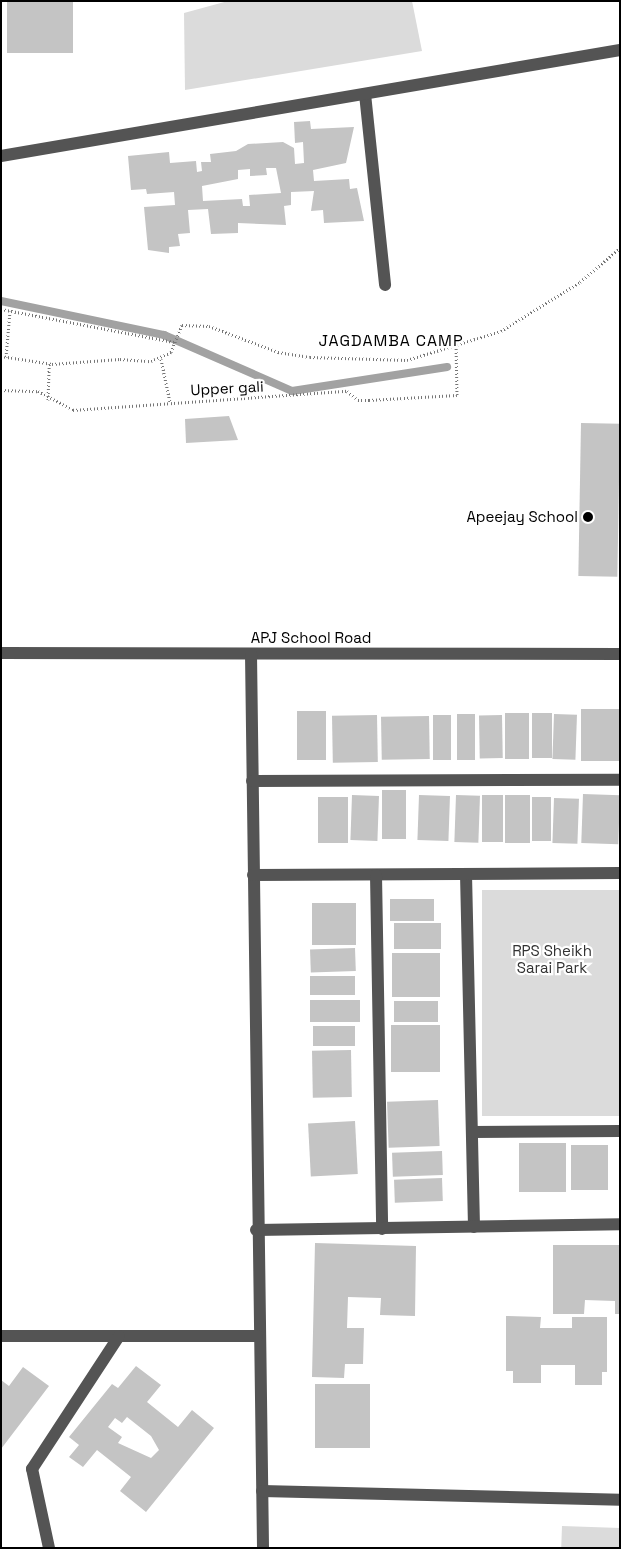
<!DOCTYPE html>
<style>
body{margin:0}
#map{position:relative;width:621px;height:1549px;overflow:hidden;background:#fff;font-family:"Space Grotesk",sans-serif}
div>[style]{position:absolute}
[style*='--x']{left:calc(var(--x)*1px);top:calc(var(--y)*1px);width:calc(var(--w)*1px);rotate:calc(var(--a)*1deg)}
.green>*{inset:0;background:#dbdbdb;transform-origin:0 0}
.stream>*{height:8px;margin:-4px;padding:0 4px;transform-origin:4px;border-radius:4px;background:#a2a2a2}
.building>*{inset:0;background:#c4c4c4;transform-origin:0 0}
.path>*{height:3px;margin-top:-1.5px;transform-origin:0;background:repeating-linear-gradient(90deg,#767676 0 1px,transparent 0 3.5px)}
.minor>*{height:12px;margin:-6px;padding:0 6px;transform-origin:6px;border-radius:6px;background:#545454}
.dots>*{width:14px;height:14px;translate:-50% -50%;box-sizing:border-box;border:2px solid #fff;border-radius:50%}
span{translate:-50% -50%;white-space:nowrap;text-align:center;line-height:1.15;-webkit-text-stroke:4.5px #fff;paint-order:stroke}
.street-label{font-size:15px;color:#000}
.poi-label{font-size:15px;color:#000}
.right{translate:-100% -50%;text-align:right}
.park-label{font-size:15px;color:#323232}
.neighbourhood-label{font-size:16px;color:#000;letter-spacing:1px}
.frame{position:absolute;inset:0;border:2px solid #000;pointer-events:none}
</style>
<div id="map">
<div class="green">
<i style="clip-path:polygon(228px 1px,412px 1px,422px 51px,185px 90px,184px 13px)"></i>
<i style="left:620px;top:890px;width:226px;height:138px;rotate:90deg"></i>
<i style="left:562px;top:1526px;width:58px;height:22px;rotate:2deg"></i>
</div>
<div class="stream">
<i style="--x:1;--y:301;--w:167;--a:11.8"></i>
<i style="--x:164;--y:335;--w:140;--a:23.6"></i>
<i style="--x:292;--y:391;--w:157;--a:-8.8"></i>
</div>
<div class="building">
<i style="left:7px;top:1px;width:66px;height:52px"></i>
<i style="clip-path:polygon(evenodd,310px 121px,311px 129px,354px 127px,346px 163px,313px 170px,314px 181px,349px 179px,350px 189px,357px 188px,364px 221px,324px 223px,323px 210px,311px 211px,314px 191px,291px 192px,291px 205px,284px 206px,286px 225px,238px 223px,238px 233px,211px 234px,208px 209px,188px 210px,190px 233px,178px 234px,180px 246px,169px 247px,169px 253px,148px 250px,144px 207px,175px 205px,174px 192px,147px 194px,146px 189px,131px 190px,128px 156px,169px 152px,170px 163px,196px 161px,197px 172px,202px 171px,201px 162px,211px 162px,210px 154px,236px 151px,248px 144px,283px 142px,294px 148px,295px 164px,304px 163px,303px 142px,295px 143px,294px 122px,310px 121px,266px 168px,276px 168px,281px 193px,249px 195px,250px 206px,243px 206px,242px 199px,203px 201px,202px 186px,238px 179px,238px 170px,250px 169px,250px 176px,267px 175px,266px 168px)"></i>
<i style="clip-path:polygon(229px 416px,238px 440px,186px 443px,185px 419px)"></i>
<i style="left:581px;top:423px;width:39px;height:153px;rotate:1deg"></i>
<i style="left:581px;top:709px;width:39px;height:52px"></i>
<i style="left:326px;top:711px;width:49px;height:29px;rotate:90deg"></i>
<i style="left:529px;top:713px;width:46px;height:24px;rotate:90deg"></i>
<i style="left:532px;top:713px;width:20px;height:45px"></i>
<i style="left:457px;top:714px;width:18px;height:46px"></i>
<i style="left:554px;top:714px;width:23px;height:45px;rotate:2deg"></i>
<i style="left:377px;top:715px;width:47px;height:45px;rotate:89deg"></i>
<i style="left:433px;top:715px;width:18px;height:45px"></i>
<i style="left:502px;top:715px;width:43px;height:23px;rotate:89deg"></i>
<i style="left:429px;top:716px;width:43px;height:48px;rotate:89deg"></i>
<i style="left:382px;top:790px;width:24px;height:49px"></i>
<i style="left:583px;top:794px;width:37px;height:49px;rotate:2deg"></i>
<i style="left:352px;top:795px;width:27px;height:45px;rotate:2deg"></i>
<i style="left:419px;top:795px;width:31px;height:45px;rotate:2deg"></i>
<i style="left:456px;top:795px;width:24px;height:47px;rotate:2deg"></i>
<i style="left:482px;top:795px;width:21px;height:47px"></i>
<i style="left:505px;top:795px;width:25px;height:48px"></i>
<i style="left:318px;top:797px;width:30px;height:46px"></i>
<i style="left:532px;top:797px;width:19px;height:44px"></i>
<i style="left:554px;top:798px;width:25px;height:45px;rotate:2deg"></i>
<i style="left:390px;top:899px;width:44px;height:22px"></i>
<i style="left:312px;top:903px;width:44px;height:42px"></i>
<i style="left:441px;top:923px;width:26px;height:47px;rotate:90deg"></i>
<i style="left:355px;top:948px;width:23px;height:45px;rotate:88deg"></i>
<i style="left:440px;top:953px;width:44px;height:48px;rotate:90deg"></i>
<i style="left:310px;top:976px;width:45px;height:19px"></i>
<i style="left:310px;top:1000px;width:50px;height:22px"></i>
<i style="left:394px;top:1001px;width:44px;height:21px"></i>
<i style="left:440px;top:1025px;width:47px;height:49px;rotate:90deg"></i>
<i style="left:313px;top:1026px;width:42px;height:20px"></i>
<i style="left:351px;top:1050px;width:47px;height:39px;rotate:89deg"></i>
<i style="left:438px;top:1100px;width:46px;height:51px;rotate:88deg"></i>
<i style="left:355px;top:1121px;width:53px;height:47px;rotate:87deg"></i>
<i style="left:519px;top:1143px;width:47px;height:49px"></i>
<i style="left:571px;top:1145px;width:37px;height:45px"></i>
<i style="left:442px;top:1151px;width:24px;height:50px;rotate:88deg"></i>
<i style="left:442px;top:1178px;width:23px;height:48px;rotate:88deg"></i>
<i style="clip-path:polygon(315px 1243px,416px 1246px,415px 1316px,380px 1315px,381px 1298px,348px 1297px,347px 1328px,364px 1328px,363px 1364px,345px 1364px,344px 1378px,312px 1377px)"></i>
<i style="clip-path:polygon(553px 1245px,620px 1245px,620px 1314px,615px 1314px,615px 1301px,585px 1300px,584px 1314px,553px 1314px)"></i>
<i style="clip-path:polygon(506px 1316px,541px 1317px,540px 1328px,572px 1328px,572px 1317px,607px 1317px,607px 1372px,602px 1372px,602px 1385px,575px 1385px,575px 1365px,541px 1365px,541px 1383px,513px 1383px,513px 1371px,506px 1371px)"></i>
<i style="clip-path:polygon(evenodd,136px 1366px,161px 1385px,147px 1402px,178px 1427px,192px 1410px,214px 1428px,146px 1512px,120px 1491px,131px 1477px,97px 1450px,83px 1467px,69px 1457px,79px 1445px,69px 1437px,112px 1384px,118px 1388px,136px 1366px,127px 1417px,151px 1436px,159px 1450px,151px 1458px,118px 1443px,122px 1437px,108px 1427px,115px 1418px,122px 1423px,127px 1417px)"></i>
<i style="clip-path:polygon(23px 1367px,49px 1386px,1px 1449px,1px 1380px,9px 1386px)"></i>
<i style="left:315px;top:1384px;width:55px;height:64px"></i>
</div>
<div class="path">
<i style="--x:1;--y:309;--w:176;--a:10.8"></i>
<i style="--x:1;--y:356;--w:52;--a:8.9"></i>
<i style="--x:52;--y:364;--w:68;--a:-4.2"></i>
<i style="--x:120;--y:359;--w:31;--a:4"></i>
<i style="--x:151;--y:361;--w:22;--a:-24"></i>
<i style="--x:171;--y:352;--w:29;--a:-68"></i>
<i style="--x:182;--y:325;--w:27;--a:2"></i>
<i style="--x:209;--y:326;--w:74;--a:20.6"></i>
<i style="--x:278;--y:352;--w:32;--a:9"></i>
<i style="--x:310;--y:357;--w:97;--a:1.8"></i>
<i style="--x:407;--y:360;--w:98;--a:-17.1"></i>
<i style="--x:501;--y:331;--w:93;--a:-31.8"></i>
<i style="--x:580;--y:282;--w:52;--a:-40.4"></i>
<i style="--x:6;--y:357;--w:46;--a:-85"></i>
<i style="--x:161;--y:359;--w:44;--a:78.2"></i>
<i style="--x:1;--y:390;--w:37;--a:2"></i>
<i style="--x:38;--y:391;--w:40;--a:28"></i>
<i style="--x:73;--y:410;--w:275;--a:-4"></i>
<i style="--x:347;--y:391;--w:14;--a:39"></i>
<i style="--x:358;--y:400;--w:11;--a:0"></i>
<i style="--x:369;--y:400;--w:88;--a:-3.3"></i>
<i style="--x:457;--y:395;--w:50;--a:-91.1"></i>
<i style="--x:48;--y:400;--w:36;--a:-88"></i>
</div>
<div class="minor">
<i style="--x:365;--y:94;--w:192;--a:84"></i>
<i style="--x:1;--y:156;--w:628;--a:-9.72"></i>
<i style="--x:1;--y:653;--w:619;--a:0.09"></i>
<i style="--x:251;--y:654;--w:894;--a:89.23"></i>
<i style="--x:252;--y:781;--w:368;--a:-0.2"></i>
<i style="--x:466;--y:874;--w:353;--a:88.7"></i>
<i style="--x:253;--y:875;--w:367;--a:-0.3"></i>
<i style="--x:376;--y:875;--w:354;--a:89"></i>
<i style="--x:472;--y:1132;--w:148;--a:-0.4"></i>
<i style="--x:256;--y:1230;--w:364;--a:-0.9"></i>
<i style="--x:1;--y:1336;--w:256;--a:0"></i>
<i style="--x:262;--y:1491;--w:358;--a:1.4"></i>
<i style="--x:49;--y:1548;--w:81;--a:-102.1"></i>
<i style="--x:32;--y:1469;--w:159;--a:-56.8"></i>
</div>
<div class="dots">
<i style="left:588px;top:517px;background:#000"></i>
</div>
<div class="street-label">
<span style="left:227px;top:388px;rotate:-3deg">Upper gali</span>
<span style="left:311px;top:638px">APJ School Road</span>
</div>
<div class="poi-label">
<span class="right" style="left:578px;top:517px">Apeejay School</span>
</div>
<div class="park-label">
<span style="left:552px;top:959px">RPS Sheikh<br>Sarai Park</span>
</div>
<div class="neighbourhood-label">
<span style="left:391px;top:341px">JAGDAMBA CAMP</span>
</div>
<div class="frame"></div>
</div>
